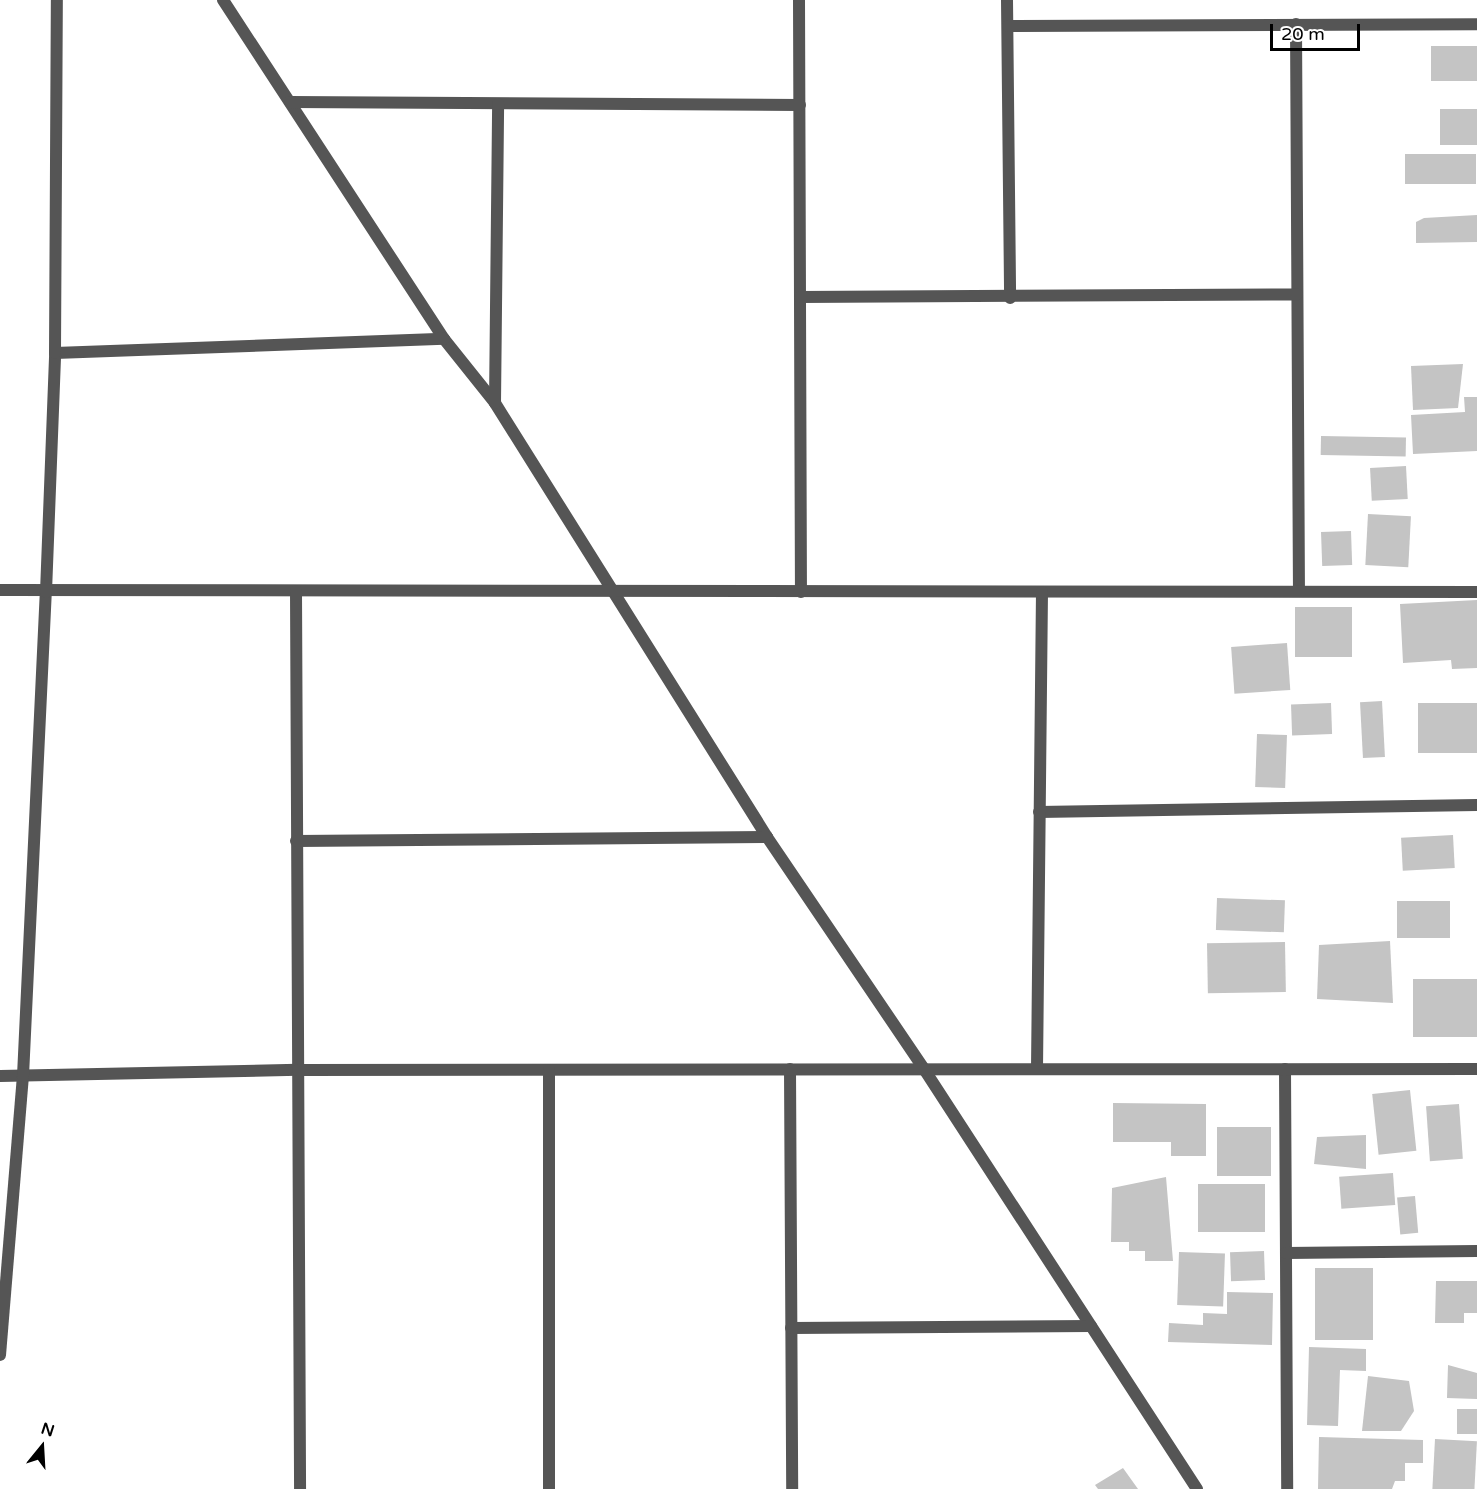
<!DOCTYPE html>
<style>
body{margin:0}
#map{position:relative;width:1477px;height:1489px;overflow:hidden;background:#fff;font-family:"Varela Round",sans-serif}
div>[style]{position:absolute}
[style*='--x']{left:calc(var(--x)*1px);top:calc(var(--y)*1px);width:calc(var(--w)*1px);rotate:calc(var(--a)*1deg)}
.building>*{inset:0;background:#c4c4c4;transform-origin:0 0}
.minor>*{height:12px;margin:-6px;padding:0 6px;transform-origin:6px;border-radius:6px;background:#555}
span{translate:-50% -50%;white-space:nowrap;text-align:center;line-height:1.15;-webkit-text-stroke:4.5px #fff;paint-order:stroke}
.north{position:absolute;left:12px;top:1417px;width:60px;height:60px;-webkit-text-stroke:4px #fff;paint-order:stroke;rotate:18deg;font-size:16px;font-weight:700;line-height:24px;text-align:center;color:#000}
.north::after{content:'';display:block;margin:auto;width:21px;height:27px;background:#000;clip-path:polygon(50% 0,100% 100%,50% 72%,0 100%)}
.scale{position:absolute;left:1270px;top:24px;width:90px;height:27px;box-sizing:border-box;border:3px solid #000;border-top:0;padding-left:8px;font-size:18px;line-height:21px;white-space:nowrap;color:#000;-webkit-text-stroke:4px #fff;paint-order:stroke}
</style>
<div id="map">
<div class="building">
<i style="left:1431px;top:46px;width:46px;height:35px"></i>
<i style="left:1440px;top:109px;width:37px;height:36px"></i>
<i style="left:1405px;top:154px;width:71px;height:30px"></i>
<i style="clip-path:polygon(1477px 215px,1477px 242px,1416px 243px,1416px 222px,1424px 218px)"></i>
<i style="clip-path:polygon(1463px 364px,1458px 408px,1413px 410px,1411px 366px)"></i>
<i style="clip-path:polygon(1464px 397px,1477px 397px,1477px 451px,1413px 454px,1411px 415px,1465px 412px)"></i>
<i style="left:1321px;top:436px;width:85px;height:19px;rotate:1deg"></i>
<i style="left:1406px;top:466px;width:33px;height:36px;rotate:87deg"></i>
<i style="left:1368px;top:514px;width:43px;height:51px;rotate:3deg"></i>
<i style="left:1351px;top:531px;width:34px;height:30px;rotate:88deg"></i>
<i style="clip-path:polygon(1477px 600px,1477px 668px,1452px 669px,1451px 660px,1403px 663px,1400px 604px)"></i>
<i style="left:1295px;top:607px;width:57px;height:50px"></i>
<i style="left:1287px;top:643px;width:47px;height:56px;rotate:86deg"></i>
<i style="left:1382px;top:701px;width:56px;height:22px;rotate:87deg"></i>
<i style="left:1331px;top:703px;width:31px;height:40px;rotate:88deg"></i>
<i style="left:1418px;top:703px;width:59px;height:50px"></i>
<i style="left:1257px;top:734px;width:30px;height:53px;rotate:2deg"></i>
<i style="left:1453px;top:835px;width:33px;height:52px;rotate:87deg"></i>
<i style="left:1217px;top:898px;width:68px;height:32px;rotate:2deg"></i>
<i style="left:1397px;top:901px;width:53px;height:37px"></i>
<i style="clip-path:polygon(1390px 941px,1393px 1003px,1317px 999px,1319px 945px)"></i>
<i style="left:1285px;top:942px;width:50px;height:78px;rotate:89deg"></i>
<i style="left:1413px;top:979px;width:64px;height:58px"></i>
<i style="left:1410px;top:1090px;width:61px;height:38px;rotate:84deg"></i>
<i style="clip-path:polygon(1113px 1103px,1206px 1104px,1206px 1156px,1171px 1156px,1171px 1142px,1113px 1142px)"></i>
<i style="left:1459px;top:1104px;width:55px;height:33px;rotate:86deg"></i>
<i style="left:1217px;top:1127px;width:54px;height:49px"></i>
<i style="clip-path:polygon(1366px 1135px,1366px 1169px,1314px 1164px,1317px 1137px)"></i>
<i style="left:1393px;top:1173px;width:32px;height:54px;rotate:86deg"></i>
<i style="clip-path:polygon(1166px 1177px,1173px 1261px,1145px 1261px,1145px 1251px,1129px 1251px,1129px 1242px,1111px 1242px,1112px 1188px)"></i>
<i style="left:1198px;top:1184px;width:67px;height:48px"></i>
<i style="left:1415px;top:1196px;width:37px;height:18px;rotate:85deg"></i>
<i style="left:1264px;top:1251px;width:29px;height:34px;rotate:88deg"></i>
<i style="left:1179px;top:1252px;width:46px;height:53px;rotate:2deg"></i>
<i style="left:1315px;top:1268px;width:58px;height:72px"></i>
<i style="clip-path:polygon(1436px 1281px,1477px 1281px,1477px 1313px,1464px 1313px,1464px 1323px,1435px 1323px)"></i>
<i style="clip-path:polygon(1227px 1292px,1273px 1293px,1272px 1345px,1168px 1342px,1169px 1323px,1203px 1325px,1203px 1313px,1227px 1314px)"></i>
<i style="clip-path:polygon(1309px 1347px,1366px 1349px,1366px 1371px,1340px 1370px,1338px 1426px,1307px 1425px)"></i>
<i style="clip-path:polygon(1448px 1365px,1477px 1373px,1477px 1399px,1447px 1398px)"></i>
<i style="clip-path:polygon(1368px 1376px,1409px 1381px,1414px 1411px,1401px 1431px,1362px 1431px)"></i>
<i style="left:1457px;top:1409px;width:20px;height:25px"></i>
<i style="clip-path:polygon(1319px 1437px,1423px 1440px,1423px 1463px,1405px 1463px,1405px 1481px,1395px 1481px,1392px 1489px,1318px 1489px)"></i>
<i style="left:1435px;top:1439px;width:42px;height:50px;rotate:3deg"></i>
<i style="clip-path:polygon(1123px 1468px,1138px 1489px,1098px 1489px,1095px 1485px)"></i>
</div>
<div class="minor">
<i style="--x:223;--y:0;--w:405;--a:56.9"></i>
<i style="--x:444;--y:339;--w:82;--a:51.4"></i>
<i style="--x:495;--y:403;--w:512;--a:57.92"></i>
<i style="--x:767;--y:837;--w:280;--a:55.9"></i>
<i style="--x:924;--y:1069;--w:501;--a:56.98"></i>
<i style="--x:799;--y:0;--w:592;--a:89.81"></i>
<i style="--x:1007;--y:0;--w:298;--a:89.4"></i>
<i style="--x:1296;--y:24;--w:567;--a:89.7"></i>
<i style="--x:1008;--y:26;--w:469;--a:-0.2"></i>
<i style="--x:290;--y:102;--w:510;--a:0.34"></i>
<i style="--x:800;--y:297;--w:497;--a:-0.3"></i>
<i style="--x:55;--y:353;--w:389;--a:-2.1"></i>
<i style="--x:495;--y:403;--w:299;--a:-89.4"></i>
<i style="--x:0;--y:590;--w:1477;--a:0.08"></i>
<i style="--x:296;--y:591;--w:898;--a:89.74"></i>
<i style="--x:1039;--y:812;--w:438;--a:-0.9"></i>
<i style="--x:296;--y:841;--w:471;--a:-0.5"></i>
<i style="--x:790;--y:1069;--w:420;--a:89.7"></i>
<i style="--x:1037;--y:1069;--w:477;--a:-89.4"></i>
<i style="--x:1285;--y:1069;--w:420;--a:89.7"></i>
<i style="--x:0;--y:1076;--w:298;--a:-1.2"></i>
<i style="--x:298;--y:1070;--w:1179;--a:-0.05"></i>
<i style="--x:1286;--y:1253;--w:191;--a:-0.6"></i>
<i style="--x:791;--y:1328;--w:300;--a:-0.4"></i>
<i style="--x:0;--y:1355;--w:280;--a:-85.3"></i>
<i style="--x:23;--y:1076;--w:485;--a:-87.3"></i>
<i style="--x:46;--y:592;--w:239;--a:-87.8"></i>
<i style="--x:55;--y:353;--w:353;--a:-89.7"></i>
<i style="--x:549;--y:1489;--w:419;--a:-90"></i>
</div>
<div class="north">N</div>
<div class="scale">20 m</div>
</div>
